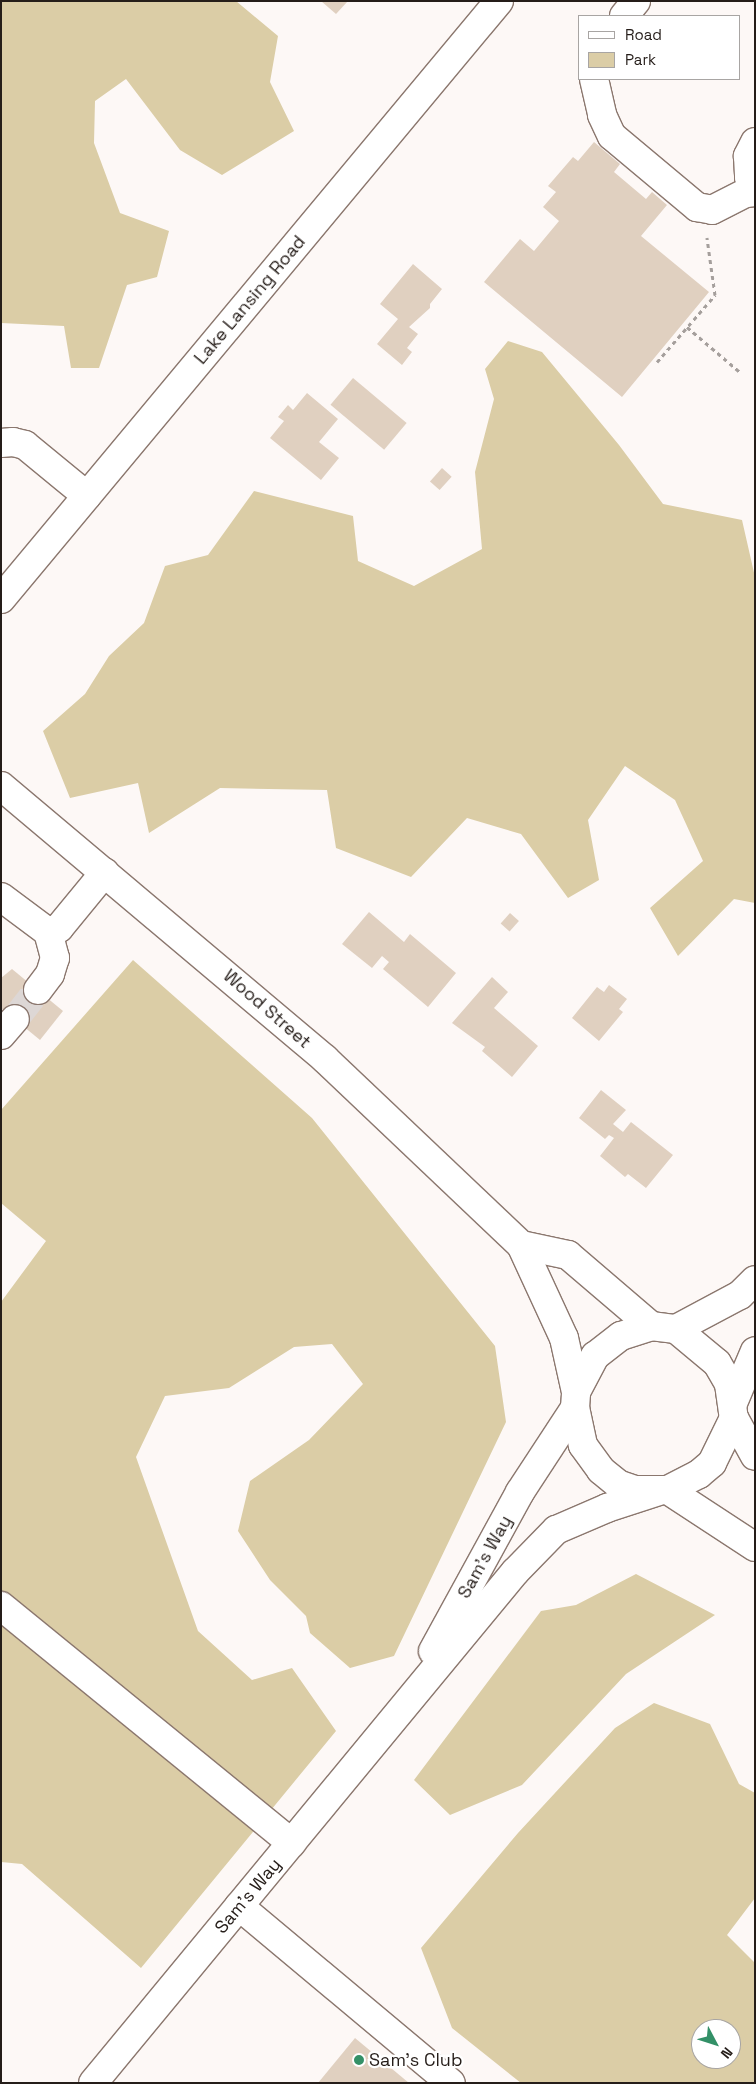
<!DOCTYPE html>
<style>
body{margin:0}
#map{position:relative;width:756px;height:2084px;overflow:hidden;background:#fdf8f6;font-family:"Space Grotesk",sans-serif}
div>[style]{position:absolute}
[style*='--x']{left:calc(var(--x)*1px);top:calc(var(--y)*1px);width:calc(var(--w)*1px);rotate:calc(var(--a)*1deg)}
.green>*{inset:0;background:#dbcda6}
.building>*{inset:0;background:#e0d0c0;transform-origin:0 0}
.minor-tunnel>*{height:28px;margin-top:-14px;transform-origin:0;background:repeating-linear-gradient(90deg,#ddd7d5 0 28px,transparent 0 42px)}
.path>*{height:3px;margin-top:-1.5px;transform-origin:0;background:repeating-linear-gradient(90deg,#a59f9c 0 4px,transparent 0 8px)}
.roads{filter:drop-shadow(1px 0 #8b776e) drop-shadow(-1px 0 #8b776e) drop-shadow(0 1px #8b776e) drop-shadow(0 -1px #8b776e)}
.minor>*{height:28px;margin:-14px;padding:0 14px;transform-origin:14px;border-radius:14px;background:#fff}
.major>*{height:28px;margin:-14px;padding:0 14px;transform-origin:14px;border-radius:14px;background:#fff}
.dots>*{width:14px;height:14px;translate:-50% -50%;box-sizing:border-box;border:2px solid #fff;border-radius:50%}
span{translate:-50% -50%;white-space:nowrap;text-align:center;line-height:1.15;-webkit-text-stroke:4.5px #fff;paint-order:stroke}
.street-label{font-size:18px;color:#251d19}
.poi-label{font-size:18px;color:#251d19}
.left{translate:0 -50%;text-align:left}
.frame{position:absolute;inset:0;border:2px solid #251d19;pointer-events:none}
.legend{position:absolute;left:578px;top:15px;width:162px;height:65px;box-sizing:border-box;background:#fff;border:1px solid #a8a5a3;margin:0;padding:6px 9px;list-style:none;font-size:15px;color:#251d19}
.legend li{display:flex;align-items:center;gap:10px;height:25px}
.legend b{width:25px;border:1px solid #a8a5a3}
.north{position:absolute;left:691px;top:2019px;width:50px;height:50px;box-sizing:border-box;background:#fff;border:1px solid #a8a5a3;border-radius:50%;rotate:130deg;font-size:14px;font-weight:700;line-height:20px;text-align:center;color:#251d19}
.north::after{content:'';display:block;margin:auto;width:18px;height:22px;background:#339067;clip-path:polygon(50% 0,100% 100%,50% 72%,0 100%)}
</style>
<div id="map">
<div class="green">
<i style="clip-path:polygon(1px 1px,236px 1px,278px 36px,270px 82px,294px 131px,222px 175px,180px 150px,126px 79px,95px 101px,94px 143px,120px 213px,169px 231px,157px 277px,127px 285px,99px 368px,71px 368px,64px 326px,1px 323px)"></i>
<i style="clip-path:polygon(508px 341px,542px 352px,619px 445px,663px 504px,742px 520px,755px 577px,755px 903px,734px 899px,678px 956px,650px 908px,703px 861px,675px 800px,625px 766px,588px 820px,599px 880px,568px 898px,521px 834px,467px 818px,411px 877px,336px 848px,327px 790px,220px 788px,149px 833px,138px 783px,70px 798px,43px 731px,85px 694px,109px 656px,144px 623px,165px 566px,208px 555px,254px 491px,353px 516px,358px 561px,414px 586px,482px 549px,475px 472px,494px 399px,485px 369px)"></i>
<i style="clip-path:polygon(133px 960px,312px 1118px,495px 1346px,506px 1422px,394px 1656px,350px 1668px,310px 1633px,306px 1616px,270px 1580px,238px 1531px,250px 1481px,309px 1440px,363px 1384px,332px 1344px,294px 1347px,229px 1388px,165px 1396px,136px 1457px,198px 1631px,252px 1680px,292px 1668px,336px 1731px,141px 1968px,22px 1864px,1px 1862px,1px 1302px,46px 1241px,1px 1203px,1px 1110px)"></i>
<i style="clip-path:polygon(636px 1574px,715px 1615px,626px 1674px,522px 1785px,450px 1815px,414px 1780px,541px 1611px,576px 1605px)"></i>
<i style="clip-path:polygon(evenodd,654px 1703px,710px 1724px,739px 1784px,755px 1793px,755px 1898px,727px 1935px,755px 1963px,755px 2083px,521px 2083px,452px 2028px,421px 1948px,518px 1833px,615px 1728px,654px 1703px,701px 2029px,731px 2029px,731px 2059px,701px 2059px,701px 2029px)"></i>
</div>
<div class="building">
<i style="clip-path:polygon(321px 1px,348px 1px,336px 14px)"></i>
<i style="clip-path:polygon(594px 142px,620px 164px,614px 172px,646px 199px,652px 192px,667px 205px,641px 236px,709px 292px,622px 397px,484px 282px,520px 239px,534px 251px,559px 221px,543px 207px,556px 192px,548px 186px,573px 157px,578px 161px)"></i>
<i style="clip-path:polygon(413px 264px,442px 289px,430px 304px,430px 308px,409px 327px,418px 334px,407px 348px,412px 352px,402px 365px,377px 344px,398px 319px,380px 304px)"></i>
<i style="left:353px;top:378px;width:70px;height:35px;rotate:40deg"></i>
<i style="clip-path:polygon(307px 393px,338px 419px,319px 442px,339px 458px,321px 480px,270px 438px,284px 421px,278px 417px,288px 405px,293px 410px)"></i>
<i style="left:442px;top:468px;width:13px;height:18px;rotate:42deg"></i>
<i style="clip-path:polygon(369px 912px,404px 942px,410px 934px,456px 973px,428px 1007px,383px 969px,389px 962px,382px 956px,372px 968px,342px 944px)"></i>
<i style="left:510px;top:913px;width:12px;height:14px;rotate:42deg"></i>
<i style="clip-path:polygon(12px 969px,63px 1011px,40px 1040px,1px 1008px,1px 978px)"></i>
<i style="clip-path:polygon(492px 977px,508px 992px,494px 1008px,538px 1046px,512px 1077px,482px 1051px,485px 1047px,452px 1023px)"></i>
<i style="clip-path:polygon(609px 985px,627px 999px,619px 1009px,623px 1012px,599px 1041px,572px 1018px,597px 987px,604px 992px)"></i>
<i style="clip-path:polygon(601px 1090px,626px 1110px,613px 1124px,623px 1132px,631px 1122px,673px 1155px,646px 1188px,628px 1174px,625px 1177px,600px 1156px,614px 1138px,609px 1135px,605px 1139px,579px 1118px)"></i>
<i style="clip-path:polygon(355px 2038px,409px 2083px,318px 2083px)"></i>
</div>
<div class="minor-tunnel">
<i style="--x:15;--y:1019;--w:37;--a:-52"></i>
</div>
<div class="path">
<i style="--x:687;--y:327;--w:71;--a:40.4"></i>
<i style="--x:657;--y:362;--w:89;--a:-49.1"></i>
<i style="--x:715;--y:295;--w:58;--a:-98"></i>
</div>
<div class="roads">
<div class="minor">
<i style="--x:624;--y:16;--w:19;--a:-51"></i>
<i style="--x:594;--y:79;--w:37;--a:77"></i>
<i style="--x:602;--y:115;--w:23;--a:65"></i>
<i style="--x:612;--y:136;--w:111;--a:39.9"></i>
<i style="--x:697;--y:207;--w:15;--a:11"></i>
<i style="--x:712;--y:210;--w:38;--a:-27"></i>
<i style="--x:746;--y:193;--w:9;--a:-6"></i>
<i style="--x:755;--y:142;--w:16;--a:117"></i>
<i style="--x:748;--y:156;--w:21;--a:87"></i>
<i style="--x:749;--y:177;--w:15;--a:67"></i>
<i style="--x:1;--y:443;--w:12;--a:-5"></i>
<i style="--x:13;--y:442;--w:12;--a:14"></i>
<i style="--x:25;--y:445;--w:80;--a:39.4"></i>
<i style="--x:1;--y:786;--w:424;--a:40.1"></i>
<i style="--x:325;--y:1059;--w:270;--a:43.5"></i>
<i style="--x:521;--y:1245;--w:102;--a:65.2"></i>
<i style="--x:564;--y:1338;--w:55;--a:77.5"></i>
<i style="--x:1;--y:897;--w:59;--a:36.7"></i>
<i style="--x:48;--y:932;--w:12;--a:-20"></i>
<i style="--x:59;--y:928;--w:72;--a:-50.6"></i>
<i style="--x:38;--y:990;--w:20;--a:-53"></i>
<i style="--x:50;--y:974;--w:17;--a:-73"></i>
<i style="--x:55;--y:958;--w:27;--a:-105"></i>
<i style="--x:1;--y:1035;--w:21;--a:-49"></i>
<i style="--x:521;--y:1245;--w:48;--a:12"></i>
<i style="--x:568;--y:1255;--w:109;--a:40.5"></i>
<i style="--x:651;--y:1326;--w:25;--a:7"></i>
<i style="--x:676;--y:1329;--w:53;--a:39.7"></i>
<i style="--x:717;--y:1363;--w:24;--a:60"></i>
<i style="--x:729;--y:1384;--w:34;--a:82"></i>
<i style="--x:734;--y:1418;--w:50;--a:116.1"></i>
<i style="--x:712;--y:1463;--w:17;--a:140"></i>
<i style="--x:699;--y:1474;--w:35;--a:153"></i>
<i style="--x:668;--y:1490;--w:33;--a:180"></i>
<i style="--x:635;--y:1490;--w:18;--a:-161"></i>
<i style="--x:618;--y:1484;--w:22;--a:-141"></i>
<i style="--x:601;--y:1470;--w:31;--a:-126"></i>
<i style="--x:583;--y:1445;--w:38;--a:-102"></i>
<i style="--x:575;--y:1408;--w:16;--a:-86"></i>
<i style="--x:576;--y:1392;--w:41;--a:-62.2"></i>
<i style="--x:595;--y:1356;--w:33;--a:-38"></i>
<i style="--x:621;--y:1336;--w:32;--a:-18"></i>
<i style="--x:676;--y:1329;--w:72;--a:-28"></i>
<i style="--x:740;--y:1295;--w:21;--a:-45"></i>
<i style="--x:733;--y:1403;--w:56;--a:-67.1"></i>
<i style="--x:734;--y:1418;--w:43;--a:61.1"></i>
<i style="--x:668;--y:1490;--w:104;--a:33.2"></i>
<i style="--x:1;--y:1606;--w:375;--a:39.2"></i>
<i style="--x:433;--y:1651;--w:181;--a:-61.3"></i>
<i style="--x:520;--y:1492;--w:100;--a:-56.8"></i>
<i style="--x:239;--y:1906;--w:276;--a:39.9"></i>
<i style="--x:93;--y:2083;--w:663;--a:-50.45"></i>
<i style="--x:515;--y:1572;--w:59;--a:-45.7"></i>
<i style="--x:556;--y:1530;--w:56;--a:-23.3"></i>
<i style="--x:607;--y:1508;--w:55;--a:-18.1"></i>
</div>
<div class="major">
<i style="--x:1;--y:599;--w:778;--a:-50.21"></i>
</div>
</div>
<div class="dots">
<i style="left:359px;top:2060px;background:#339067"></i>
</div>
<div class="street-label">
<span style="left:250px;top:300px;rotate:-50deg">Lake Lansing Road</span>
<span style="left:267px;top:1009px;rotate:41deg">Wood Street</span>
<span style="left:485px;top:1557px;rotate:-61deg">Sam's Way</span>
<span style="left:248px;top:1896px;rotate:-50deg">Sam's Way</span>
</div>
<div class="poi-label">
<span class="left" style="left:369px;top:2060px">Sam's Club</span>
</div>
<div class="frame"></div>
<ul class="legend">
<li><b style="height:6px;background:#fff"></b>Road</li>
<li><b style="height:14px;background:#dbcda6"></b>Park</li>
</ul>
<div class="north">N</div>
</div>
